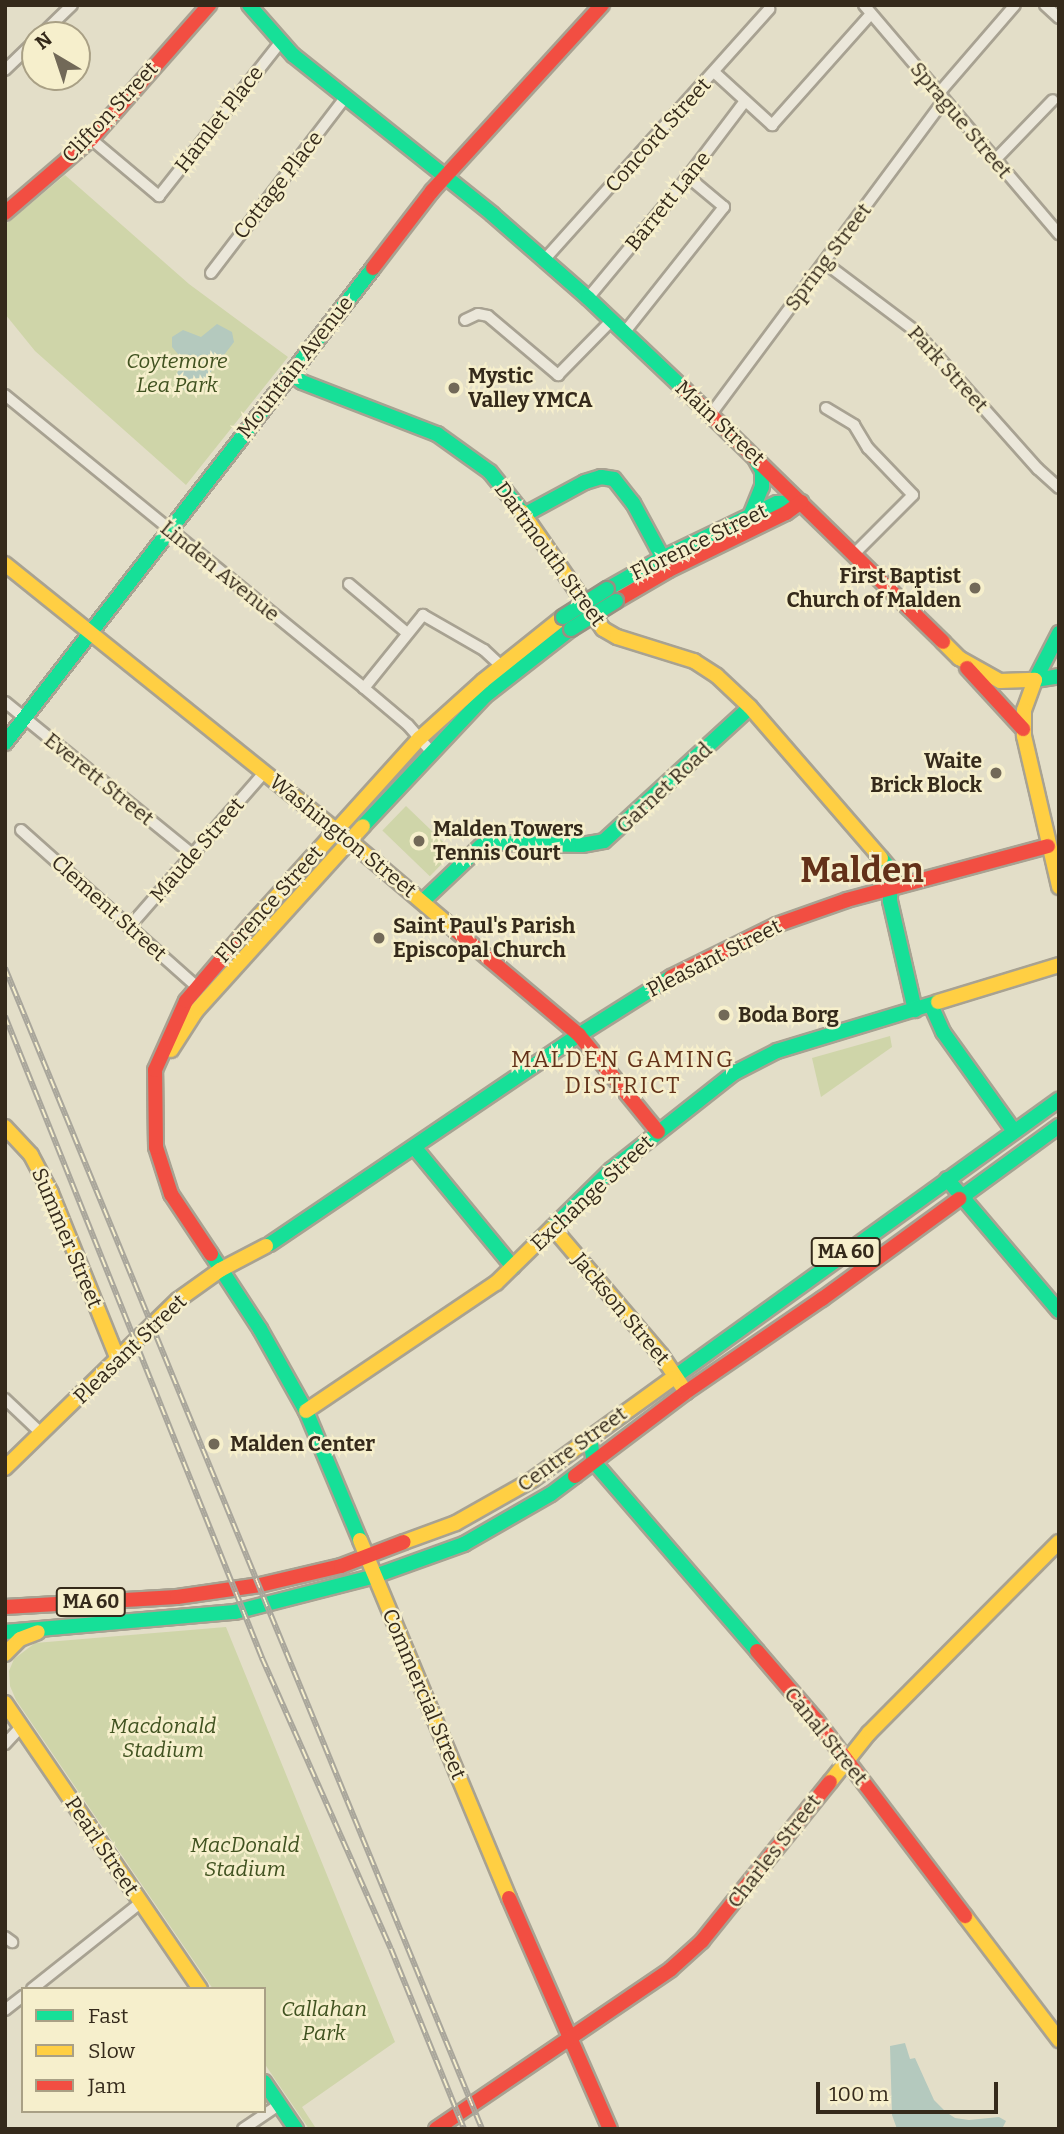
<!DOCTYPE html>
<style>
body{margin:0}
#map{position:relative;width:1064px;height:2134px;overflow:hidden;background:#e3dec8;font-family:Bitter,serif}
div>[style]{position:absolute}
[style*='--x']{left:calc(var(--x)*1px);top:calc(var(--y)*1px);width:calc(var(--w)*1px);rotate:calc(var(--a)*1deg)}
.green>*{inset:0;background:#cfd5a9;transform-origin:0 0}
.water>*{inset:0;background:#b4c9be}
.roads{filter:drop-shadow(2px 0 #a8a292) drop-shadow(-2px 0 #a8a292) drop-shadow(0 2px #a8a292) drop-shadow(0 -2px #a8a292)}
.street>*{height:10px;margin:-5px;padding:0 5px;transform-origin:5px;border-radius:5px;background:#ebe7da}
.fast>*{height:14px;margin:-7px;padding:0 7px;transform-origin:7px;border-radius:7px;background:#16e098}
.slow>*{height:14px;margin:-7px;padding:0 7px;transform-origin:7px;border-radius:7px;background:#ffcf43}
.jam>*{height:14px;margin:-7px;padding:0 7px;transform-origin:7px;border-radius:7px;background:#f24e42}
.rail>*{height:6px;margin-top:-3px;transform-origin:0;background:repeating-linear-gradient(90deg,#f6efcc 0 10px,#a9a69b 0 20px);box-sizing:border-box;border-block:2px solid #a9a69b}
.bridges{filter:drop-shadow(2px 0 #979182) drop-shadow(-2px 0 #979182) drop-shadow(0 2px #979182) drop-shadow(0 -2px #979182)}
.fast-bridge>*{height:14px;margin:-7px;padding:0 7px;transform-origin:7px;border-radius:7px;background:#16e098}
.dots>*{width:19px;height:19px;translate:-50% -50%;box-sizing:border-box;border:4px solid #f6efcc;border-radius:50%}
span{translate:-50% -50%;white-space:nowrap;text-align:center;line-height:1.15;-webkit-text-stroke:5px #f6efcc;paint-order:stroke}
.shield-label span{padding:2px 5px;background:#f6efcc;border:2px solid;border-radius:5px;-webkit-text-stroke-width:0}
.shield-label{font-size:19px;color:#352a1b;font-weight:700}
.street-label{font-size:21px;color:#352a1b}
.park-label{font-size:21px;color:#405220;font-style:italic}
.poi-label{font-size:21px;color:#352a1b;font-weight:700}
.left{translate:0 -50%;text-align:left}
.right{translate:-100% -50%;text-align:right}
.neighbourhood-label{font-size:23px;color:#633119;letter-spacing:2px}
.town-label{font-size:35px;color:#633119;font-weight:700}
.frame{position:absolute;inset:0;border:7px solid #352a1b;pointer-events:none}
.legend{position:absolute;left:21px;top:1987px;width:245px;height:126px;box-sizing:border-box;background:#f6efcc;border:2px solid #a9a085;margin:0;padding:9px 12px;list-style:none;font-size:21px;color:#352a1b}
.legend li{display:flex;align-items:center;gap:14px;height:35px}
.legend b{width:35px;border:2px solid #a9a085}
.north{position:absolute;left:21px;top:21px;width:70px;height:70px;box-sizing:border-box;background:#f6efcc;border:2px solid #a9a085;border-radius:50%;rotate:321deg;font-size:19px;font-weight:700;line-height:28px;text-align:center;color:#352a1b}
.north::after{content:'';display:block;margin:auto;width:24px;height:32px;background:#726958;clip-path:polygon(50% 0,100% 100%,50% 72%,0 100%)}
.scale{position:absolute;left:816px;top:2082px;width:182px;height:32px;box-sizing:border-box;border:4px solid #352a1b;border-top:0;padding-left:9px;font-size:21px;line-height:24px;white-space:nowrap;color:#352a1b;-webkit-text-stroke:5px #f6efcc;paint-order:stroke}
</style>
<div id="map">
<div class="green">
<i style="clip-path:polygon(65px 175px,189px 284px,288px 357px,186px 485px,35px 351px,5px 314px,5px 225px)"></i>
<i style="left:406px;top:806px;width:66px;height:34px;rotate:44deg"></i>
<i style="clip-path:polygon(890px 1036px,892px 1047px,821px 1097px,812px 1058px)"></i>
<i style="clip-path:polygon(226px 1627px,395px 2042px,302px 2107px,315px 2127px,313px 2129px,309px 2129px,264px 2063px,264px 1989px,213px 1989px,16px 1700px,10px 1686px,9px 1671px,14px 1659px,35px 1643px)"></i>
</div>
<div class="water">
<i style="clip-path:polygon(217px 324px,232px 332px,234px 342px,197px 390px,186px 392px,174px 380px,183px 360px,172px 347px,172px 337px,183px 330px,201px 337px)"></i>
<i style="clip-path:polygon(905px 2043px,910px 2059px,915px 2058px,934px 2100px,946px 2112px,955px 2118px,969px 2120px,999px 2117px,1006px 2121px,1002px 2129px,897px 2129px,892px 2115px,890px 2046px)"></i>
</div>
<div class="roads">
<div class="street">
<i style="--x:864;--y:5;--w:301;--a:49.6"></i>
<i style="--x:1045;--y:5;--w:19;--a:43"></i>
<i style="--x:41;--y:35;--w:43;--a:-44.1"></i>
<i style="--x:5;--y:70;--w:42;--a:-44"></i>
<i style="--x:714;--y:72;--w:79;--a:42.4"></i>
<i style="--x:772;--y:125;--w:149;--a:-48.3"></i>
<i style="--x:939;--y:93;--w:116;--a:-49.2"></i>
<i style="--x:91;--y:139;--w:89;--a:40"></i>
<i style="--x:159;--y:196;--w:195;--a:-51.7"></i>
<i style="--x:995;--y:160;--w:83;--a:-46"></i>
<i style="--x:545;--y:259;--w:336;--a:-48.1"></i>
<i style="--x:825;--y:263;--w:111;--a:37"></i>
<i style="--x:914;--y:330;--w:186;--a:48.3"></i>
<i style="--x:1038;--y:469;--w:28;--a:42"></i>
<i style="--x:211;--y:273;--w:220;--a:-52.6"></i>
<i style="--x:588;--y:298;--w:144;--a:-50.3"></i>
<i style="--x:680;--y:187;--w:108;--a:-52.9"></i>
<i style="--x:465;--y:320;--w:14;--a:-25"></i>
<i style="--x:478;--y:314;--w:10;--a:11"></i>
<i style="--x:488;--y:316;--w:92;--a:40.1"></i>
<i style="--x:558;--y:375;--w:76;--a:-45.5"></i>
<i style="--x:624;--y:333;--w:161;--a:-51.6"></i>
<i style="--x:724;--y:207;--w:47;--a:-140.2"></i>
<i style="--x:5;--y:395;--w:463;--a:39.2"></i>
<i style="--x:364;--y:688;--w:57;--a:40.1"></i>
<i style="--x:408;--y:725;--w:35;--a:49"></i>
<i style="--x:826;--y:408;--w:33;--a:31"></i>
<i style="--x:854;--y:425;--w:27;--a:59"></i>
<i style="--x:868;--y:448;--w:65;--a:46.2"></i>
<i style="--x:913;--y:495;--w:83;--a:135"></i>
<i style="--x:711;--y:414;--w:391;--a:-53.4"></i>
<i style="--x:349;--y:584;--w:76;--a:40.2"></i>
<i style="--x:364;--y:688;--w:94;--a:-51.1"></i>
<i style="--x:423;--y:615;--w:70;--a:29.8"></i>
<i style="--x:484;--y:650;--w:23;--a:43"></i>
<i style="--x:5;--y:702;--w:242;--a:39.1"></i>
<i style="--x:21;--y:830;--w:234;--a:41.7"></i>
<i style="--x:129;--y:927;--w:205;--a:-48.8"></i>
<i style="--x:5;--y:1399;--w:50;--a:43.4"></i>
<i style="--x:5;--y:1744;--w:23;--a:-47"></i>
<i style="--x:5;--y:1937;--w:9;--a:36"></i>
<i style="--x:32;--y:1989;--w:138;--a:-38.5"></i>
<i style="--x:5;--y:2010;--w:23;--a:-38"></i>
<i style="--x:243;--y:2129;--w:45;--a:-34"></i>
</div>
<div class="fast">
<i style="--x:249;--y:5;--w:67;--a:48.7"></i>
<i style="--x:293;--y:55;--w:255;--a:38.6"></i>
<i style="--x:492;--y:214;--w:128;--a:41.2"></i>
<i style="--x:588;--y:298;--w:132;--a:43.5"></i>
<i style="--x:290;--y:373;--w:15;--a:37"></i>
<i style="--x:302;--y:382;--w:145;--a:21.1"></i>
<i style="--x:437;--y:434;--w:65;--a:35.6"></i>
<i style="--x:490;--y:472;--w:51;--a:51.3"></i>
<i style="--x:524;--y:515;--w:69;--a:-28.4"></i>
<i style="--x:585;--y:482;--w:17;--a:-17"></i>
<i style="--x:601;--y:477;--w:13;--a:9"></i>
<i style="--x:614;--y:479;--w:31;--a:52"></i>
<i style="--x:633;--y:503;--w:72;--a:61.6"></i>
<i style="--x:750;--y:516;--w:31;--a:-68"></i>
<i style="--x:762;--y:487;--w:16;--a:-90"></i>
<i style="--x:762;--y:471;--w:13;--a:-119"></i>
<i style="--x:607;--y:589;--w:63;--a:-29.4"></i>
<i style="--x:662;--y:558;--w:127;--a:-25.6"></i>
<i style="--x:777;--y:503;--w:24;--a:-2"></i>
<i style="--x:1035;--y:680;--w:53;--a:-62.9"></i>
<i style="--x:1035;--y:680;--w:24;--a:-9"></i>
<i style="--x:5;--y:743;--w:601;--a:-52.23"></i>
<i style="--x:363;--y:826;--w:178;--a:-46.8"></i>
<i style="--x:485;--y:696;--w:109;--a:-37.9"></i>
<i style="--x:881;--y:858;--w:16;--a:50"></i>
<i style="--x:891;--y:870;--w:31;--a:92"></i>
<i style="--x:890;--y:901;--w:112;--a:77.1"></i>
<i style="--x:423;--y:901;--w:80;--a:-43.5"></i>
<i style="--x:481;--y:846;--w:18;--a:-9"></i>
<i style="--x:499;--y:843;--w:83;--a:1.4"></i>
<i style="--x:582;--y:845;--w:22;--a:-10"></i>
<i style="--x:604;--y:841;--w:198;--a:-42.5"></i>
<i style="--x:931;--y:1005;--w:30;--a:66"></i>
<i style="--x:943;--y:1032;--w:122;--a:54.4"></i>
<i style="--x:415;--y:1148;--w:154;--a:50.5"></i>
<i style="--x:947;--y:1179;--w:173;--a:49.7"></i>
<i style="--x:959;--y:1199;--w:124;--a:-36.1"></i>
<i style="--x:552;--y:1228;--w:83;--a:-44.5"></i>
<i style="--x:611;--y:1170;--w:157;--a:-38.3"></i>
<i style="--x:734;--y:1073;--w:48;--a:-27.1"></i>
<i style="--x:777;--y:1051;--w:168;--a:-16.9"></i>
<i style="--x:270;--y:1244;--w:373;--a:-34.1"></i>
<i style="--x:579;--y:1035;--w:109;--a:-32.2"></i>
<i style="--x:211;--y:1254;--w:90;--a:56.8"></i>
<i style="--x:260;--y:1329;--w:94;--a:60.7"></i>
<i style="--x:306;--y:1411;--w:140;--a:67.3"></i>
<i style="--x:673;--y:1378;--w:476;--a:-35.8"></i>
<i style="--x:590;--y:1438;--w:24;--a:81"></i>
<i style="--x:594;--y:1462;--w:250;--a:49.2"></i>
<i style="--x:5;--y:1632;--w:231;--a:-5"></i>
<i style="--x:235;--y:1612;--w:145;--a:-14.4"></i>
<i style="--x:375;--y:1576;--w:95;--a:-19.8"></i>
<i style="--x:464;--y:1544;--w:100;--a:-29.9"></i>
<i style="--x:551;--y:1494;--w:30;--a:-37"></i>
<i style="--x:264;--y:2082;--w:57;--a:55.8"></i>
</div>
<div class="slow">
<i style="--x:522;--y:512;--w:142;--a:55.3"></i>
<i style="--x:603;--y:629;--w:16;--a:30"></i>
<i style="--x:617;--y:637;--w:81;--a:17.3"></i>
<i style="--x:694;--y:661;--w:27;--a:33"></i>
<i style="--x:717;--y:676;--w:45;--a:43.2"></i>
<i style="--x:750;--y:707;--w:200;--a:49.1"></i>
<i style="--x:5;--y:564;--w:442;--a:38.8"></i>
<i style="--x:350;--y:841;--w:139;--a:40.3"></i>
<i style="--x:943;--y:642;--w:23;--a:45"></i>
<i style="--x:959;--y:658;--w:47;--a:29.3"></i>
<i style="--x:1000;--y:681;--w:35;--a:-2"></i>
<i style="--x:1035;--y:680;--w:32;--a:110"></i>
<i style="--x:1024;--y:710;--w:26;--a:90"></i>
<i style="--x:1024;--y:736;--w:155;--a:76.9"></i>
<i style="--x:249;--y:927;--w:255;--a:-47.9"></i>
<i style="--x:420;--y:738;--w:85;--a:-42.1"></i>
<i style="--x:483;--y:681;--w:102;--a:-38.7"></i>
<i style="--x:938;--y:1002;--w:127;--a:-17"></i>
<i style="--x:171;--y:1050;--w:46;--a:-57.3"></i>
<i style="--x:196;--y:1011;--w:249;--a:-47.9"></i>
<i style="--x:5;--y:1127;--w:38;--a:47"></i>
<i style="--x:31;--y:1155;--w:43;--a:62.2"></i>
<i style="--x:51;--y:1193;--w:177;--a:68.1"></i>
<i style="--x:553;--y:1228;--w:167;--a:49.6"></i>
<i style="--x:661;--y:1355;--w:45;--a:56"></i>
<i style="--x:306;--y:1411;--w:229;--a:-34"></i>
<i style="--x:496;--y:1283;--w:78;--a:-44.5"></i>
<i style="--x:5;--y:1468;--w:241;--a:-44.2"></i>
<i style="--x:178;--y:1300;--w:52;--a:-35.5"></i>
<i style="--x:220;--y:1270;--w:52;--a:-27.6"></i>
<i style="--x:360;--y:1540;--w:388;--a:67.4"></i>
<i style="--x:404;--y:1542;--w:55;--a:-20.1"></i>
<i style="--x:456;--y:1523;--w:87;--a:-29.5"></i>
<i style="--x:532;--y:1480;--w:174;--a:-35.9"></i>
<i style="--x:5;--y:1654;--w:21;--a:-45"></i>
<i style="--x:20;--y:1639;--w:19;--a:-21"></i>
<i style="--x:5;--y:1703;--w:346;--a:55.7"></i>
<i style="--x:830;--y:1782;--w:63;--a:-51.5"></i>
<i style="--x:869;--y:1733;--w:269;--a:-45.2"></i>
<i style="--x:965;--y:1916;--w:156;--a:52.8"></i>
</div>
<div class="jam">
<i style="--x:5;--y:213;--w:113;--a:-40.7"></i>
<i style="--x:91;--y:139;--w:179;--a:-48.6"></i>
<i style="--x:373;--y:268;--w:97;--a:-52.5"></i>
<i style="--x:432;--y:191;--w:252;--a:-47.6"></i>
<i style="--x:684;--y:389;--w:362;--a:44.3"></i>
<i style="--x:616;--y:601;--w:61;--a:-30.3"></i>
<i style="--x:669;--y:570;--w:130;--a:-26"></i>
<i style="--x:786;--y:513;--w:19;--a:-36"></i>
<i style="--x:967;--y:668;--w:83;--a:47.4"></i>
<i style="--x:456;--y:931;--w:161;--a:40.2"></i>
<i style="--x:579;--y:1035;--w:125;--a:50.8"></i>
<i style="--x:671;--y:977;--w:117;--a:-26.3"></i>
<i style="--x:776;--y:925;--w:75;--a:-19.4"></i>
<i style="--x:847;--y:900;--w:208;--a:-15"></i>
<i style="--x:211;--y:1254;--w:72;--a:-123.7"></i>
<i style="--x:171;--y:1194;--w:49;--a:-107.7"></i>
<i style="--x:156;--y:1147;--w:77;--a:-90.7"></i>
<i style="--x:155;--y:1070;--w:76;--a:-65.8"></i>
<i style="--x:186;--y:1001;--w:97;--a:-49.6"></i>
<i style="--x:575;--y:1476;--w:139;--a:-37.1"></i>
<i style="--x:686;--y:1392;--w:165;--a:-34.4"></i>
<i style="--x:822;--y:1299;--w:170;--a:-36.1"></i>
<i style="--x:5;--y:1607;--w:172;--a:-3.3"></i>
<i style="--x:177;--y:1597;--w:84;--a:-8.2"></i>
<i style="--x:260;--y:1585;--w:83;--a:-13.2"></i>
<i style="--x:341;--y:1566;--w:67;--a:-20.9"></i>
<i style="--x:757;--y:1651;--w:92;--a:49.4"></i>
<i style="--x:817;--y:1721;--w:245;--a:52.8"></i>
<i style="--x:509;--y:1898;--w:252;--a:66.4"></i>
<i style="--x:436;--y:2129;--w:284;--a:-34.2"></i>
<i style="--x:671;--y:1969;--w:42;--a:-42.1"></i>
<i style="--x:702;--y:1941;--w:204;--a:-51.2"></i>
</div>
</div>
<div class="rail">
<i style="--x:5;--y:968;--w:1255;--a:67.66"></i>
<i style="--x:5;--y:1016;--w:692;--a:68.18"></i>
<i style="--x:262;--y:1658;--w:318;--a:66.1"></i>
<i style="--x:391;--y:1949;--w:194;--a:67.9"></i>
</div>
<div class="bridges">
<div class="fast-bridge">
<i style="--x:563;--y:617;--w:52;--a:-32.5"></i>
<i style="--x:571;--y:629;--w:53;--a:-31.9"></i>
</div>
</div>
<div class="dots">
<i style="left:454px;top:388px;background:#726958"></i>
<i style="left:975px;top:588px;background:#726958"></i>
<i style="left:996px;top:773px;background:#726958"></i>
<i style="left:419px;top:841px;background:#726958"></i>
<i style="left:379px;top:938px;background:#726958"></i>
<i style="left:724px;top:1015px;background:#726958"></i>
<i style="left:214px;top:1444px;background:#726958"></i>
</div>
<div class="shield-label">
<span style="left:846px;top:1252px">MA 60</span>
<span style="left:91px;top:1602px">MA 60</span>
</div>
<div class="street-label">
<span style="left:110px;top:112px;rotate:-47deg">Clifton Street</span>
<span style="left:219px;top:119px;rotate:-52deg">Hamlet Place</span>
<span style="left:961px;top:120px;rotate:50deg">Sprague Street</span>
<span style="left:658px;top:135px;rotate:-48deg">Concord Street</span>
<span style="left:278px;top:185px;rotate:-52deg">Cottage Place</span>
<span style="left:668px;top:201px;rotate:-51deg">Barrett Lane</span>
<span style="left:828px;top:257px;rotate:-53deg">Spring Street</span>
<span style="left:295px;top:367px;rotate:-52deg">Mountain Avenue</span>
<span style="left:948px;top:369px;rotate:48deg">Park Street</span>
<span style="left:720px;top:423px;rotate:43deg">Main Street</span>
<span style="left:699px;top:542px;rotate:-26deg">Florence Street</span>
<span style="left:550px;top:554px;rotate:54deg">Dartmouth Street</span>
<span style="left:220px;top:571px;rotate:39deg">Linden Avenue</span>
<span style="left:99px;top:779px;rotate:39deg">Everett Street</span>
<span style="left:664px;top:788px;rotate:-43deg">Garnet Road</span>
<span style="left:343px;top:836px;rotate:39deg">Washington Street</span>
<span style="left:197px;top:850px;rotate:-49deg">Maude Street</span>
<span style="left:269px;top:904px;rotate:-48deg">Florence Street</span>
<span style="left:109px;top:908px;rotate:42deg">Clement Street</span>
<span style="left:714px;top:958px;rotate:-27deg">Pleasant Street</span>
<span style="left:592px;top:1193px;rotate:-43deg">Exchange Street</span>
<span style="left:67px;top:1238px;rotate:67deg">Summer Street</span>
<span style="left:621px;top:1309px;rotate:50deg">Jackson Street</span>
<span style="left:130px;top:1349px;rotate:-44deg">Pleasant Street</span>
<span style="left:572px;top:1449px;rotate:-36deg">Centre Street</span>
<span style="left:424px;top:1694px;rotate:67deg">Commercial Street</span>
<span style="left:826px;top:1736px;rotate:51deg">Canal Street</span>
<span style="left:102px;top:1846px;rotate:56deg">Pearl Street</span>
<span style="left:774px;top:1851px;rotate:-52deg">Charles Street</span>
</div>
<div class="park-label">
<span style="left:177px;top:373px">Coytemore<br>Lea Park</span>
<span style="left:163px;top:1738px">Macdonald<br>Stadium</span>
<span style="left:245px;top:1857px">MacDonald<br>Stadium</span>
<span style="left:324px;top:2021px">Callahan<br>Park</span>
</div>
<div class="poi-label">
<span class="left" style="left:468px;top:388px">Mystic<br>Valley YMCA</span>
<span class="right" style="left:961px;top:588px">First Baptist<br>Church of Malden</span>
<span class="right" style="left:982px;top:773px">Waite<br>Brick Block</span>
<span class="left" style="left:433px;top:841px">Malden Towers<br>Tennis Court</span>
<span class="left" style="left:393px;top:938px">Saint Paul's Parish<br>Episcopal Church</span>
<span class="left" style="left:738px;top:1015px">Boda Borg</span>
<span class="left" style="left:230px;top:1444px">Malden Center</span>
</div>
<div class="neighbourhood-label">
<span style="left:623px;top:1072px">MALDEN GAMING<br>DISTRICT</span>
</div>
<div class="town-label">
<span style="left:862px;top:870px">Malden</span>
</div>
<div class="frame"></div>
<ul class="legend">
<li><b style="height:9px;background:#16e098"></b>Fast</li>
<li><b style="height:9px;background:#ffcf43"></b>Slow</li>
<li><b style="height:9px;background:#f24e42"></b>Jam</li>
</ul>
<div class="north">N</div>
<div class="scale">100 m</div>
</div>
